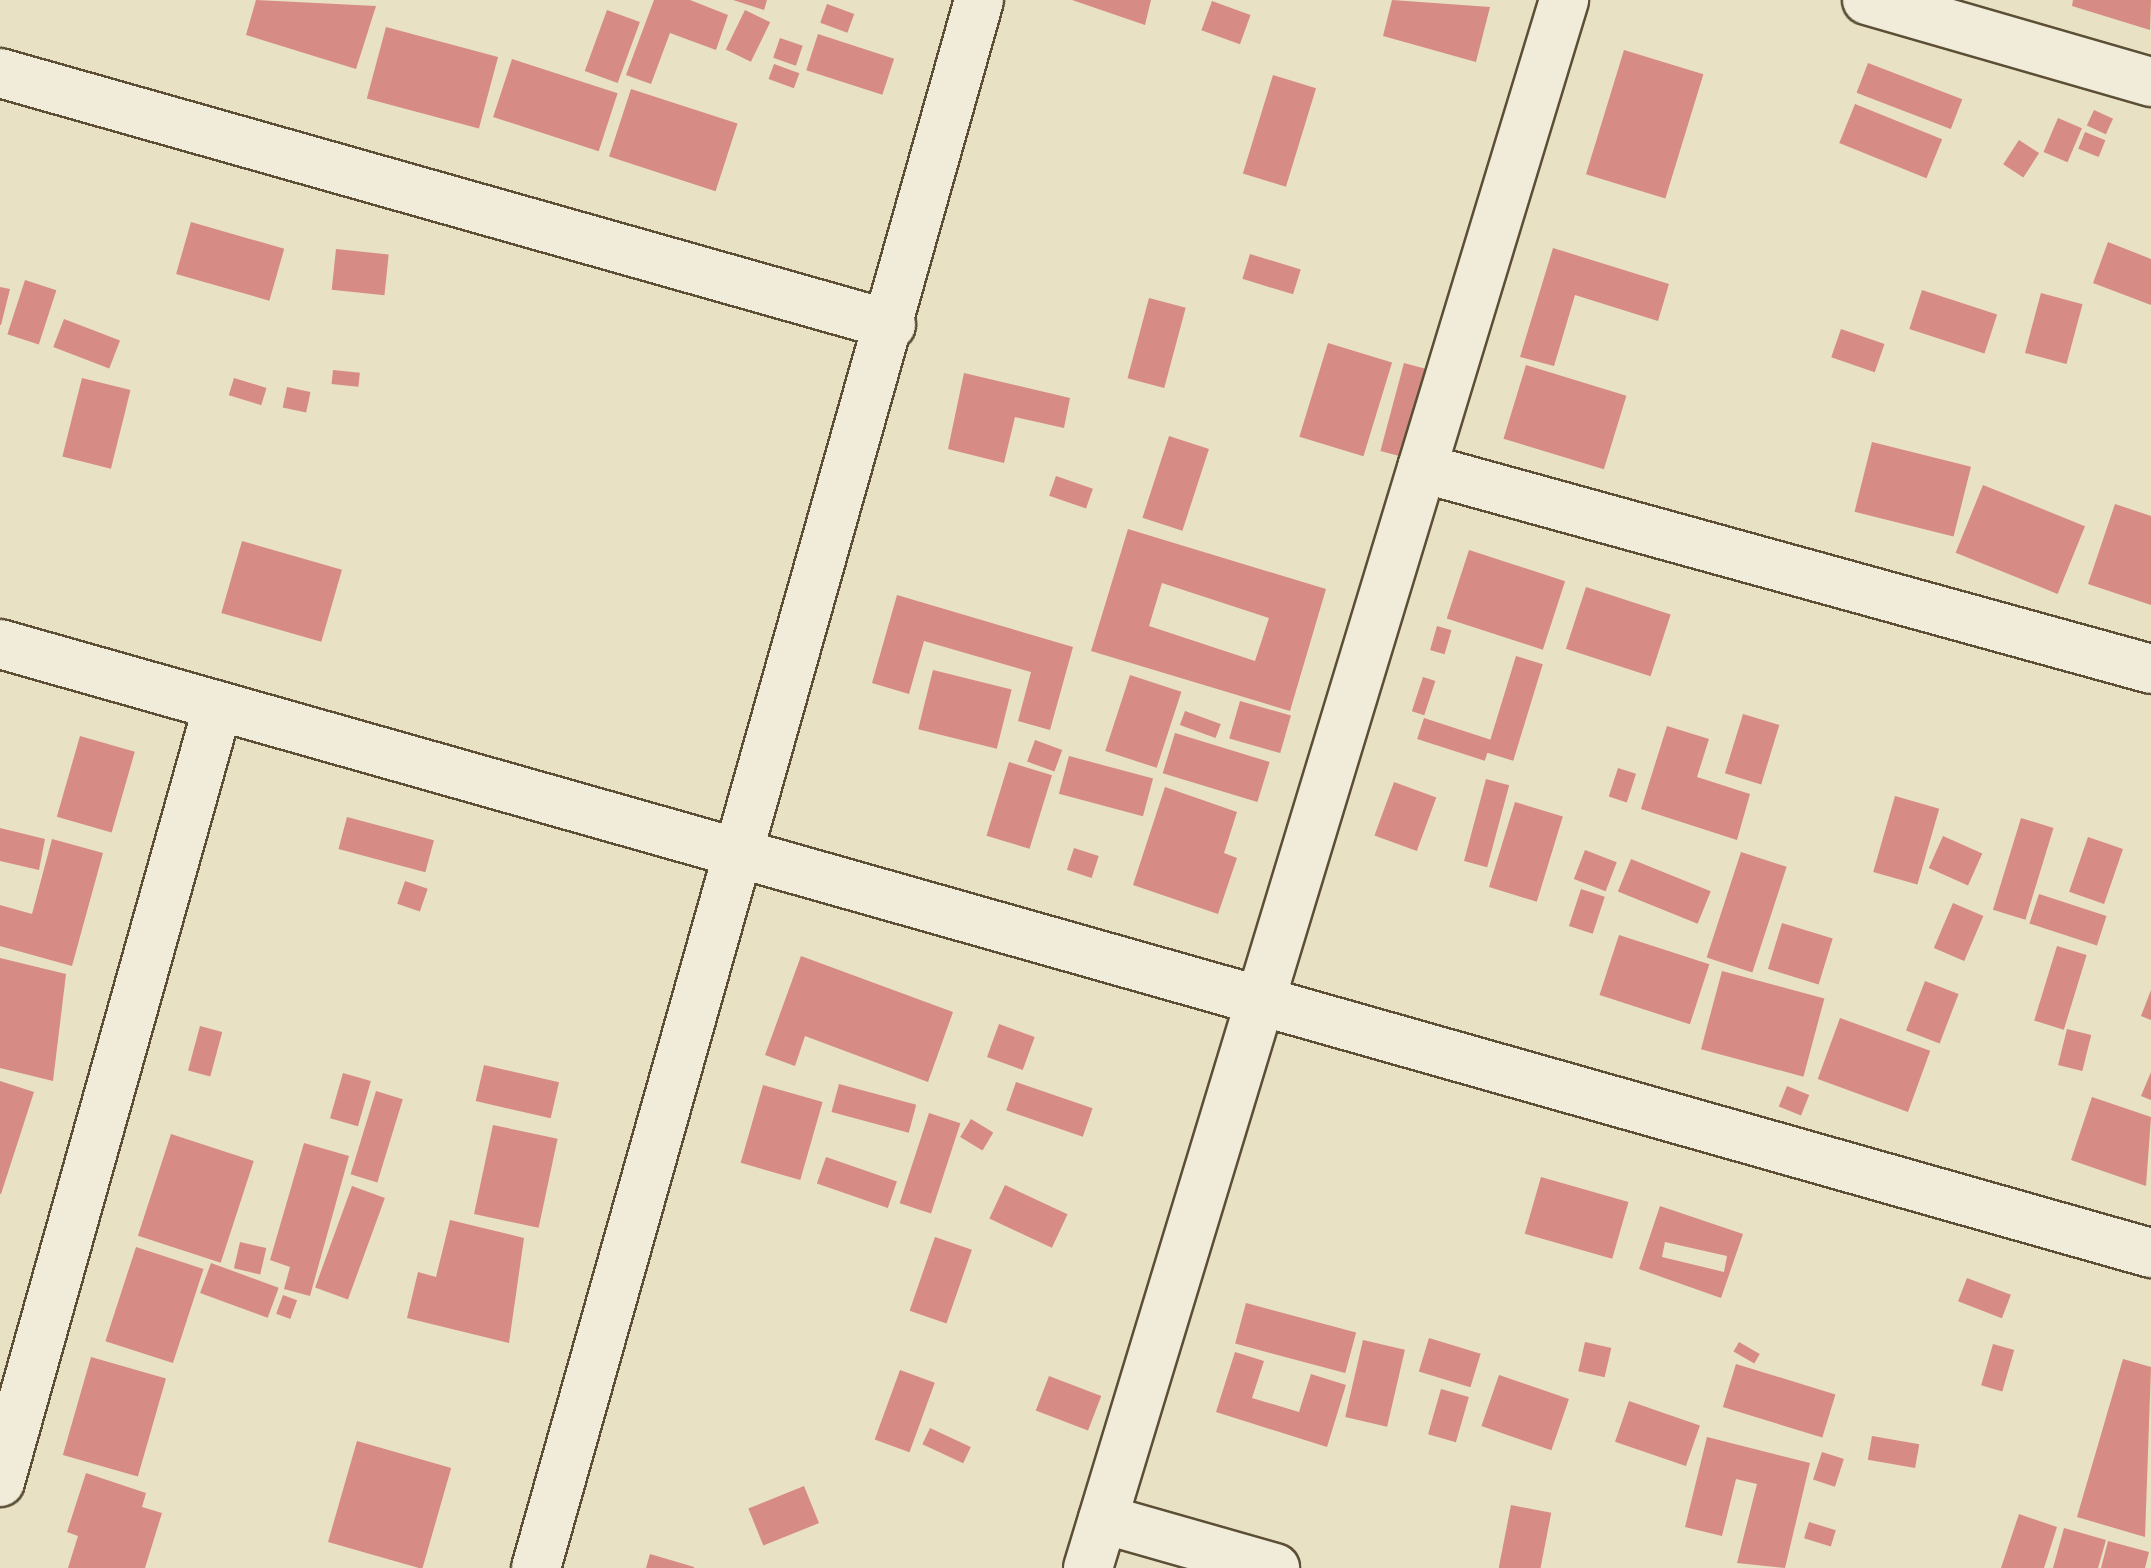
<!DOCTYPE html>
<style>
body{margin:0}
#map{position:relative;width:2151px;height:1568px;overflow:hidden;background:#e8e1c4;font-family:"Libre Bodoni",serif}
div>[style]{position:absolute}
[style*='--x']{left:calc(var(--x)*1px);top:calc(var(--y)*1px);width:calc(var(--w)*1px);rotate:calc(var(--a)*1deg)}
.building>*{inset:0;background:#d68b84;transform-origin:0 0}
.roads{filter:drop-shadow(2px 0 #5c4f36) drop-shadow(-2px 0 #5c4f36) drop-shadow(0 2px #5c4f36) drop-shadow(0 -2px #5c4f36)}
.street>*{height:48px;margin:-24px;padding:0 24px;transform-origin:24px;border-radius:24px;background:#f0ecd9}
span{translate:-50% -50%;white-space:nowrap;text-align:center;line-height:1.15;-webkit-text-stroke:10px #f0ecd9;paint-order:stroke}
</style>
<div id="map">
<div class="building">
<i style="clip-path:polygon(256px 0,376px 6px,356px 69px,246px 35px)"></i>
<i style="clip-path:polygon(654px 0,690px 0,728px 15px,716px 50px,670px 33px,651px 84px,626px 75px)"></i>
<i style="clip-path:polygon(733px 0,767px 0,764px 10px)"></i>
<i style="clip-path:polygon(1072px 0,1151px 0,1145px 25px)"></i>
<i style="clip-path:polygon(1392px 0,1490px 7px,1476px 62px,1383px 36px)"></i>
<i style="clip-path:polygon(2073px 0,2151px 0,2150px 30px,2072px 6px)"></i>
<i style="left:1212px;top:1px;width:41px;height:31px;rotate:20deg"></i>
<i style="left:827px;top:4px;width:29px;height:20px;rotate:20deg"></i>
<i style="left:607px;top:10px;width:35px;height:65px;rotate:20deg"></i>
<i style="left:745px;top:10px;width:28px;height:44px;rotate:26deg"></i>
<i style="left:386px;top:27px;width:116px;height:74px;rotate:15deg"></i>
<i style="left:818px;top:34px;width:80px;height:38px;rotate:18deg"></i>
<i style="left:780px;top:38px;width:24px;height:21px;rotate:19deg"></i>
<i style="left:1624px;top:50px;width:83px;height:130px;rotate:17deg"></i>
<i style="left:512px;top:59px;width:111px;height:61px;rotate:18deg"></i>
<i style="left:1868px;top:63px;width:101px;height:32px;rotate:21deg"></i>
<i style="left:774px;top:64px;width:27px;height:16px;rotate:20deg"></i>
<i style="left:1273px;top:75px;width:45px;height:103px;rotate:17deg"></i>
<i style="left:631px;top:89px;width:112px;height:71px;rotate:18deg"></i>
<i style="left:1855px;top:104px;width:94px;height:42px;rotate:22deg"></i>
<i style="left:2094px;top:110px;width:21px;height:17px;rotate:25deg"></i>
<i style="left:2058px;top:118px;width:26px;height:37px;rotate:23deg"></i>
<i style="left:2085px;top:132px;width:22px;height:18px;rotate:22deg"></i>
<i style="left:2019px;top:140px;width:24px;height:29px;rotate:33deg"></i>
<i style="left:191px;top:222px;width:97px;height:54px;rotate:16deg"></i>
<i style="clip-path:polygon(2108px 242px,2151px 259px,2151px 305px,2093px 283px)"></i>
<i style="clip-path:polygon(1553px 248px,1669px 284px,1658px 321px,1575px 295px,1554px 366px,1520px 357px)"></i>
<i style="left:336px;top:249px;width:53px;height:41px;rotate:6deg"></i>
<i style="left:1250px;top:254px;width:53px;height:26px;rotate:17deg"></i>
<i style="left:25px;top:280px;width:33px;height:57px;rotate:18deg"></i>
<i style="clip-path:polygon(0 287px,10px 289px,1px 325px,0 325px)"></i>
<i style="left:1922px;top:290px;width:79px;height:41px;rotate:18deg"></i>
<i style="left:2041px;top:293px;width:43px;height:62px;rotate:15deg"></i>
<i style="left:1149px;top:298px;width:38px;height:83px;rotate:15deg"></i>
<i style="left:64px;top:319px;width:60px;height:30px;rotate:21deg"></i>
<i style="left:1841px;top:329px;width:46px;height:30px;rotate:19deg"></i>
<i style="left:1328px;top:343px;width:67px;height:98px;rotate:17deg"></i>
<i style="left:1404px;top:363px;width:27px;height:91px;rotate:15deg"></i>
<i style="left:1526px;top:365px;width:105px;height:77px;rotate:17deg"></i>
<i style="left:333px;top:370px;width:27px;height:14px;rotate:6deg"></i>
<i style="clip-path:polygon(964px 373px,1070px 398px,1064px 428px,1015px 417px,1004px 463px,948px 449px)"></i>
<i style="left:82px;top:378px;width:50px;height:81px;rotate:14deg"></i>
<i style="left:234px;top:378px;width:34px;height:18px;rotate:17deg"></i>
<i style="left:287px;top:387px;width:24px;height:21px;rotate:12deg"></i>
<i style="left:1169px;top:436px;width:42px;height:86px;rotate:18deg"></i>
<i style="left:1872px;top:442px;width:102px;height:72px;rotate:14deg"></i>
<i style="left:1056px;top:476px;width:39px;height:21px;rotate:19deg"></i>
<i style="left:1983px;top:485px;width:110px;height:73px;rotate:22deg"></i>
<i style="clip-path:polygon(2115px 504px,2151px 516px,2151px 605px,2088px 584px)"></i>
<i style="clip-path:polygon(evenodd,1128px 529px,1326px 589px,1290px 711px,1091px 651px,1128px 529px,1162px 583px,1269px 618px,1255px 661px,1149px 626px,1162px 583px)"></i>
<i style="left:242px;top:541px;width:104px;height:75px;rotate:16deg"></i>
<i style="left:1469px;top:550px;width:101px;height:72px;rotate:18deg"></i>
<i style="left:1586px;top:587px;width:89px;height:65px;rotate:18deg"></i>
<i style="clip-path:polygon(897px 595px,1073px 647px,1050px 730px,1018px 721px,1031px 672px,924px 641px,909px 694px,872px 683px)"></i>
<i style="left:1437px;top:626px;width:15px;height:25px;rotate:16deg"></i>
<i style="left:1516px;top:656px;width:28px;height:101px;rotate:17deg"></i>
<i style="left:933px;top:670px;width:81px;height:61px;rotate:14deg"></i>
<i style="left:1130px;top:675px;width:54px;height:80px;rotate:18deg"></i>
<i style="left:1423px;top:677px;width:13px;height:36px;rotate:18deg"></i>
<i style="left:1240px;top:701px;width:53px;height:39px;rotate:16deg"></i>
<i style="left:1185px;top:711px;width:38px;height:15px;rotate:20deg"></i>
<i style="left:1743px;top:714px;width:38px;height:62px;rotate:17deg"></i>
<i style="left:1424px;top:718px;width:71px;height:22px;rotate:18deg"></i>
<i style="clip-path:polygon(1667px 726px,1709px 739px,1697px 777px,1750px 794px,1737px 840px,1641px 809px)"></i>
<i style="left:1175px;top:733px;width:99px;height:42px;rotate:17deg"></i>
<i style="left:80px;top:736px;width:57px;height:84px;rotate:16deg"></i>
<i style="left:1035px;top:740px;width:29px;height:23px;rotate:20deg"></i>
<i style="left:1069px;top:756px;width:87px;height:39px;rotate:15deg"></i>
<i style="left:1009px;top:762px;width:45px;height:77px;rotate:17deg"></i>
<i style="left:1618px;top:768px;width:19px;height:30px;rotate:18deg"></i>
<i style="left:1486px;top:779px;width:24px;height:85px;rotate:15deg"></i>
<i style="left:1394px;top:782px;width:45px;height:57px;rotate:20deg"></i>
<i style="clip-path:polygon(1165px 787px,1237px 812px,1224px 853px,1237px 858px,1218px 914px,1133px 885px)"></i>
<i style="left:1895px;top:796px;width:46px;height:79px;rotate:16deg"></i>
<i style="left:1515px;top:802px;width:50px;height:89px;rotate:17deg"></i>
<i style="left:347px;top:817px;width:90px;height:33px;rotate:15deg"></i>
<i style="left:2021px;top:818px;width:34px;height:96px;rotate:17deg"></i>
<i style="clip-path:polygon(0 828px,45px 839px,39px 870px,0 861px)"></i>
<i style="left:1943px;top:836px;width:43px;height:35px;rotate:24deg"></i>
<i style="left:2088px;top:837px;width:37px;height:58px;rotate:19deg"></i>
<i style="clip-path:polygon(52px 839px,103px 853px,72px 966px,0 946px,0 905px,32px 914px)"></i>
<i style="left:1074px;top:848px;width:26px;height:23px;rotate:18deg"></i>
<i style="left:1585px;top:850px;width:34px;height:31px;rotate:21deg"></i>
<i style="left:1741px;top:852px;width:48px;height:111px;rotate:18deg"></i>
<i style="left:1631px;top:859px;width:86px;height:35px;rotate:22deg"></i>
<i style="left:405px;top:881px;width:24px;height:24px;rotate:19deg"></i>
<i style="left:1581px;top:889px;width:25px;height:39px;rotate:18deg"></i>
<i style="left:2039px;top:894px;width:71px;height:31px;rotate:18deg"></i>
<i style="left:1953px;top:903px;width:33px;height:49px;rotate:23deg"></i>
<i style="left:1782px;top:923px;width:53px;height:48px;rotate:17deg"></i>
<i style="left:1619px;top:935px;width:95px;height:63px;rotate:18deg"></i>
<i style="left:2057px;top:946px;width:31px;height:78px;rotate:17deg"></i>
<i style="clip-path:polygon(801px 956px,953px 1012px,928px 1082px,805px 1036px,795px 1066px,765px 1055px)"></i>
<i style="clip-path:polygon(0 958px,66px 974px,53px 1081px,0 1068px)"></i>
<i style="left:1722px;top:971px;width:106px;height:81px;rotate:15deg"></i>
<i style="left:1925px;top:981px;width:36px;height:53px;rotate:21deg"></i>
<i style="clip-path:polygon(2151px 990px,2151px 1020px,2141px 1016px)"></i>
<i style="left:1840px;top:1018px;width:96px;height:65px;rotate:20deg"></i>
<i style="left:999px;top:1024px;width:38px;height:35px;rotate:20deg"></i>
<i style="left:200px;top:1026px;width:23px;height:46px;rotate:15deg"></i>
<i style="left:2067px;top:1029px;width:25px;height:37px;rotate:14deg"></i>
<i style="left:484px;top:1065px;width:77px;height:37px;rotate:13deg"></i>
<i style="clip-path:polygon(2151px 1072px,2151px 1100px,2141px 1096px)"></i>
<i style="left:343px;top:1073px;width:29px;height:47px;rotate:16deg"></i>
<i style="clip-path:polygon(0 1081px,34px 1092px,1px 1194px,0 1194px)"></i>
<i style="left:1016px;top:1082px;width:81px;height:30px;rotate:19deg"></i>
<i style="left:839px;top:1084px;width:80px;height:29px;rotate:15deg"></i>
<i style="left:763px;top:1085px;width:62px;height:81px;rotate:16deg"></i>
<i style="left:1787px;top:1086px;width:24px;height:22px;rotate:22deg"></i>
<i style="left:376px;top:1091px;width:28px;height:87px;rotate:17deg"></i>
<i style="clip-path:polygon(2092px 1097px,2151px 1117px,2146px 1186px,2071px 1160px)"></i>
<i style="left:929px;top:1113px;width:33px;height:95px;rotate:18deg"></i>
<i style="left:971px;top:1119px;width:26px;height:21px;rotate:31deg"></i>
<i style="left:493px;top:1125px;width:66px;height:91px;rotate:12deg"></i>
<i style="left:171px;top:1134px;width:87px;height:107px;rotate:18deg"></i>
<i style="clip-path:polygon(304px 1143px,349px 1156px,310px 1296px,284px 1289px,290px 1267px,270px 1260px)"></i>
<i style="left:826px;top:1157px;width:75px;height:28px;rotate:19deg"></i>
<i style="left:1541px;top:1177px;width:91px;height:59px;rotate:16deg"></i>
<i style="left:1005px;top:1185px;width:69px;height:37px;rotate:25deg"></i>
<i style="left:352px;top:1186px;width:35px;height:108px;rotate:20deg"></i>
<i style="clip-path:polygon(evenodd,1660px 1206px,1743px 1234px,1721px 1298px,1639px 1269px,1660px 1206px,1665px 1242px,1727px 1256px,1724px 1272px,1662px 1257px,1665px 1242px)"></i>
<i style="clip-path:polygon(450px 1220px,524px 1238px,509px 1343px,407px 1318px,418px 1272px,436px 1277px)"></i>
<i style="left:935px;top:1237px;width:39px;height:78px;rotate:19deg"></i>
<i style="left:240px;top:1242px;width:27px;height:27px;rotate:13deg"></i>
<i style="left:136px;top:1247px;width:71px;height:99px;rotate:18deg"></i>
<i style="left:211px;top:1263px;width:72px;height:32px;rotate:20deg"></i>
<i style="left:1967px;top:1278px;width:47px;height:25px;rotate:21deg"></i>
<i style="left:283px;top:1295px;width:15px;height:20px;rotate:20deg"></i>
<i style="left:1246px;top:1303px;width:114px;height:42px;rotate:15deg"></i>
<i style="left:1429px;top:1338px;width:54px;height:35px;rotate:17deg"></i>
<i style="left:1363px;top:1340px;width:43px;height:79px;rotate:13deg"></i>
<i style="left:1585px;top:1342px;width:27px;height:30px;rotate:13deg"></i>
<i style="left:1739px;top:1342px;width:24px;height:11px;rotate:30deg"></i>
<i style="left:1993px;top:1344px;width:22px;height:43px;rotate:16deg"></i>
<i style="clip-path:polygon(1235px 1352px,1264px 1361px,1252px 1398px,1299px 1412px,1311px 1374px,1346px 1385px,1327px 1447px,1216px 1412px)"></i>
<i style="left:91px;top:1357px;width:78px;height:102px;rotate:16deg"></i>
<i style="clip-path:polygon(2123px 1359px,2151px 1367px,2145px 1537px,2077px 1517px)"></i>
<i style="left:1736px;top:1364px;width:104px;height:45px;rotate:17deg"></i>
<i style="left:900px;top:1370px;width:37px;height:74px;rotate:20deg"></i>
<i style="left:1499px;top:1375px;width:74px;height:54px;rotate:19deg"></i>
<i style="left:1049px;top:1376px;width:56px;height:37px;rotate:21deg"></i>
<i style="left:1441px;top:1389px;width:29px;height:47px;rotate:16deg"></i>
<i style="left:1629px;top:1401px;width:75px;height:43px;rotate:19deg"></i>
<i style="left:930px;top:1428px;width:45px;height:18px;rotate:25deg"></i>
<i style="left:1872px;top:1436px;width:48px;height:24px;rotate:10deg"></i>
<i style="clip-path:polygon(1707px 1437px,1810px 1463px,1785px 1568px,1737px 1563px,1757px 1484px,1736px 1479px,1722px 1536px,1685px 1527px)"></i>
<i style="left:357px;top:1441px;width:98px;height:105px;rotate:16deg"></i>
<i style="left:1822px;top:1452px;width:23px;height:29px;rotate:18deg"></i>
<i style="clip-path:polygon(86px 1473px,146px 1493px,142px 1507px,162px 1513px,145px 1568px,68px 1568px,78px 1536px,67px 1532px)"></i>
<i style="left:804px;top:1486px;width:40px;height:60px;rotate:68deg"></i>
<i style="left:1511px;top:1505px;width:41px;height:64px;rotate:11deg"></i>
<i style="clip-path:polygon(2019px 1514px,2057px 1527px,2044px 1568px,2001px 1568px)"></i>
<i style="left:1809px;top:1522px;width:28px;height:17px;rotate:17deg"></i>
<i style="clip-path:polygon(2064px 1528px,2106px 1540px,2098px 1568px,2053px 1568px)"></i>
<i style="clip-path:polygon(2108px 1541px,2149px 1552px,2145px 1568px,2101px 1568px)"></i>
<i style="clip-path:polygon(650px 1554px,694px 1567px,694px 1568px,646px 1568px)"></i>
</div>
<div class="roads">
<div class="street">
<i style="--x:1867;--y:0;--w:296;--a:16.1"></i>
<i style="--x:0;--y:73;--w:926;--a:15.79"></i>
<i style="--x:1422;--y:468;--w:756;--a:15.41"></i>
<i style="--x:0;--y:644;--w:2236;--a:15.81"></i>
<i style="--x:0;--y:1482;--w:806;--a:-74.31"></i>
<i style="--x:1103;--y:1519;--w:179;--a:15.9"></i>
<i style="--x:536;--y:1568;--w:1629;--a:-74.22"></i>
<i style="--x:1088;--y:1568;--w:1639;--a:-73.11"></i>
</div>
</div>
</div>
